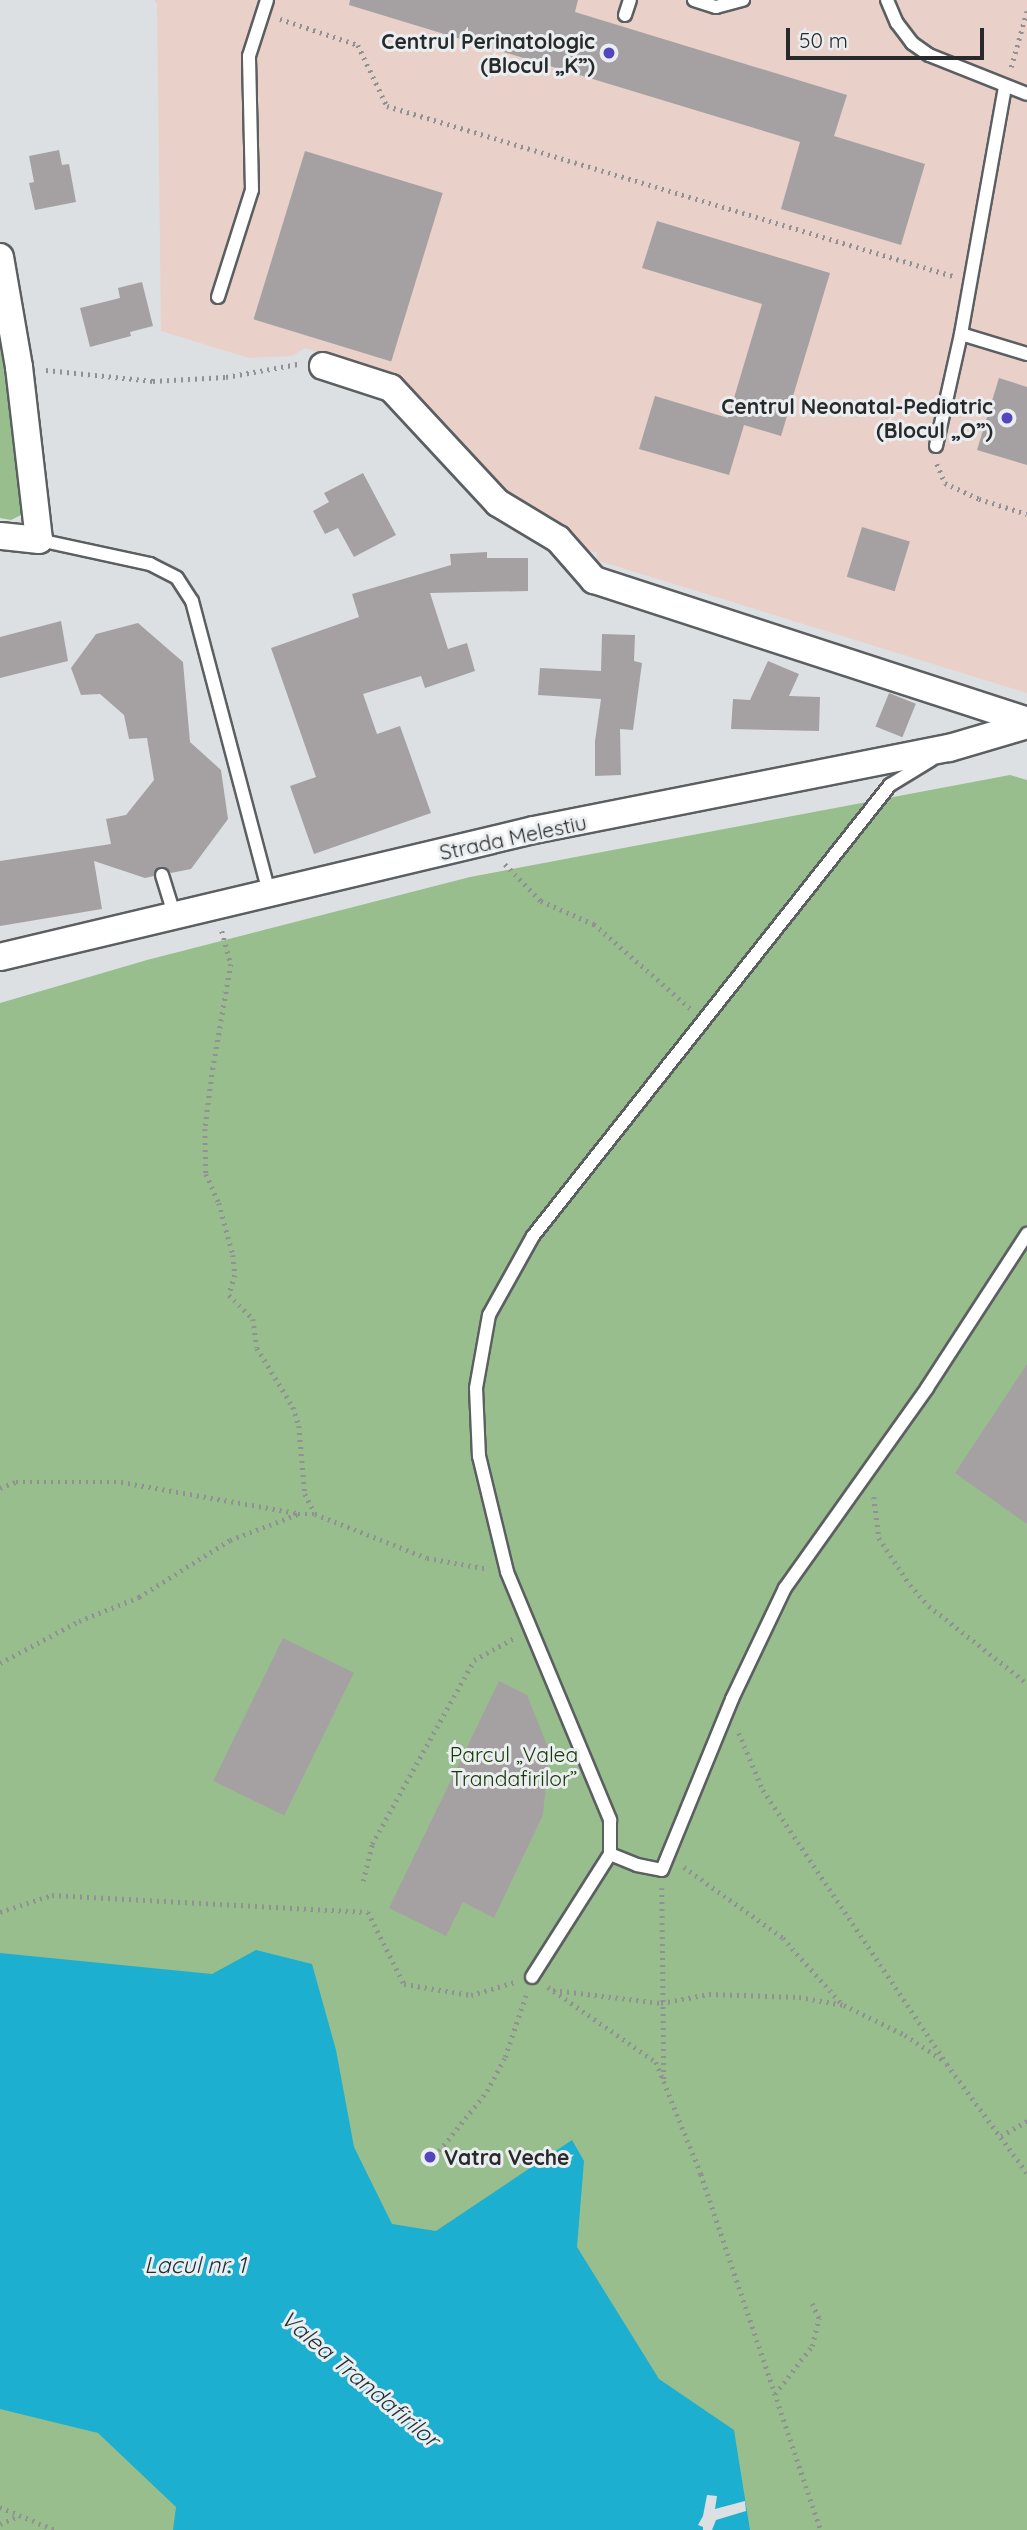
<!DOCTYPE html>
<meta charset="utf-8">
<style>
body{margin:0}
#map{position:relative;width:1027px;height:2530px;overflow:hidden;background:#dde0e3;font-family:Quicksand,sans-serif}
div>[style]{position:absolute}
[style*='--x']{left:calc(var(--x)*1px);top:calc(var(--y)*1px);width:calc(var(--w)*1px);rotate:calc(var(--a)*1deg)}
.medical>*{inset:0;background:#e9d0c8}
.green>*{inset:0;background:#99be8d}
.water>*{inset:0;background:#1cafcf}
.pier>*{inset:0;background:#dde0e3}
.building>*{inset:0;background:#a5a1a2;transform-origin:0 0}
.path>*{height:4.5px;margin-top:-2.25px;transform-origin:0;background:repeating-linear-gradient(90deg,#8f9193 0 2px,transparent 0 7px)}
.roads{filter:drop-shadow(2px 0 #5c5f62) drop-shadow(-2px 0 #5c5f62) drop-shadow(0 2px #5c5f62) drop-shadow(0 -2px #5c5f62)}
.service>*{height:12px;margin:-6px;padding:0 6px;transform-origin:6px;border-radius:6px;background:#fff}
.minor>*{height:26px;margin:-13px;padding:0 13px;transform-origin:13px;border-radius:13px;background:#fff}
.dots>*{width:19px;height:19px;translate:-50% -50%;box-sizing:border-box;border:4px solid #eaeef0;border-radius:50%}
span{translate:-50% -50%;white-space:nowrap;text-align:center;line-height:1.15;-webkit-text-stroke:6px #eaeef0;paint-order:stroke}
.poi-label{font-size:21px;color:#28292a;font-weight:700}
.right{translate:-100% -50%;text-align:right}
.left{translate:0 -50%;text-align:left}
.street-label{font-size:21px;color:#28292a}
.park-label{font-size:21px;color:#143802}
.water-label{font-size:23px;color:#1a3036;font-style:italic}
.scale{position:absolute;left:786px;top:28px;width:198px;height:32px;box-sizing:border-box;border:4px solid #28292a;border-top:0;padding-left:9px;font-size:21px;line-height:24px;white-space:nowrap;color:#28292a;-webkit-text-stroke:5px #eaeef0;paint-order:stroke}
</style>
<div id="map">
<div class="medical">
<i style="clip-path:polygon(154px 0,1027px 0,1027px 693px,596px 560px,597px 552px,588px 551px,569px 527px,500px 489px,393px 376px,305px 348px,292px 356px,249px 358px,161px 331px,157px 4px)"></i>
</div>
<div class="green">
<i style="clip-path:polygon(0 335px,27px 512px,11px 520px,0 518px)"></i>
<i style="clip-path:polygon(1010px 775px,1027px 780px,1027px 2530px,0 2530px,0 1003px,147px 960px,470px 877px)"></i>
</div>
<div class="water">
<i style="clip-path:polygon(256px 1950px,312px 1964px,336px 2050px,354px 2147px,392px 2224px,436px 2231px,572px 2140px,584px 2161px,577px 2247px,659px 2379px,734px 2430px,750px 2530px,173px 2530px,176px 2507px,98px 2433px,0 2409px,0 1953px,212px 1974px)"></i>
</div>
<div class="pier">
<i style="clip-path:polygon(707px 2495px,717px 2496px,715px 2509px,745px 2501px,746px 2511px,716px 2520px,712px 2530px,703px 2530px,703px 2527px,698px 2525px,703px 2516px)"></i>
</div>
<div class="building">
<i style="clip-path:polygon(350px 0,578px 0,575px 12px,847px 95px,834px 136px,925px 164px,901px 245px,781px 209px,800px 142px,349px 5px)"></i>
<i style="clip-path:polygon(59px 150px,62px 165px,69px 164px,76px 202px,35px 210px,29px 183px,34px 182px,29px 156px)"></i>
<i style="left:305px;top:151px;width:144px;height:176px;rotate:17deg"></i>
<i style="clip-path:polygon(657px 221px,830px 273px,781px 436px,744px 425px,729px 475px,639px 449px,655px 396px,728px 418px,762px 304px,642px 268px)"></i>
<i style="clip-path:polygon(142px 282px,153px 326px,130px 332px,131px 336px,90px 347px,80px 308px,120px 298px,118px 288px)"></i>
<i style="clip-path:polygon(999px 378px,1027px 387px,1027px 465px,977px 450px)"></i>
<i style="clip-path:polygon(363px 473px,396px 535px,354px 557px,338px 528px,325px 534px,313px 511px,329px 502px,324px 493px)"></i>
<i style="left:862px;top:527px;width:50px;height:52px;rotate:17deg"></i>
<i style="clip-path:polygon(487px 552px,487px 558px,528px 558px,528px 591px,430px 593px,448px 649px,467px 643px,475px 671px,425px 688px,421px 676px,363px 694px,377px 734px,400px 726px,431px 813px,314px 854px,290px 786px,316px 777px,271px 648px,359px 617px,352px 594px,451px 565px,450px 554px)"></i>
<i style="clip-path:polygon(61px 621px,68px 661px,0 678px,0 637px)"></i>
<i style="clip-path:polygon(138px 623px,183px 662px,190px 742px,221px 770px,228px 819px,191px 869px,171px 873px,167px 868px,160px 867px,154px 876px,145px 878px,94px 861px,102px 909px,0 926px,0 861px,111px 844px,106px 819px,126px 815px,154px 780px,147px 738px,129px 739px,124px 715px,100px 694px,81px 695px,71px 668px,96px 634px)"></i>
<i style="clip-path:polygon(602px 634px,635px 635px,634px 661px,642px 663px,633px 730px,620px 729px,621px 775px,595px 776px,595px 741px,601px 699px,538px 695px,540px 668px,601px 671px)"></i>
<i style="clip-path:polygon(768px 661px,799px 674px,789px 696px,820px 697px,819px 731px,731px 729px,733px 699px,750px 700px)"></i>
<i style="left:889px;top:693px;width:29px;height:36px;rotate:22deg"></i>
<i style="clip-path:polygon(1027px 1364px,1027px 1524px,955px 1473px)"></i>
<i style="left:283px;top:1638px;width:79px;height:159px;rotate:26deg"></i>
<i style="clip-path:polygon(499px 1681px,527px 1695px,549px 1750px,543px 1815px,494px 1918px,463px 1902px,446px 1936px,389px 1908px)"></i>
</div>
<div class="path">
<i style="--x:280;--y:19;--w:82;--a:18.4"></i>
<i style="--x:358;--y:45;--w:68;--a:64.6"></i>
<i style="--x:387;--y:106;--w:591;--a:16.72"></i>
<i style="--x:1011;--y:67;--w:58;--a:-74.1"></i>
<i style="--x:46;--y:370;--w:108;--a:5.9"></i>
<i style="--x:153;--y:381;--w:73;--a:-3.1"></i>
<i style="--x:226;--y:377;--w:73;--a:-10.2"></i>
<i style="--x:937;--y:464;--w:21;--a:67"></i>
<i style="--x:945;--y:483;--w:38;--a:25"></i>
<i style="--x:979;--y:499;--w:50;--a:17.4"></i>
<i style="--x:505;--y:864;--w:52;--a:45.8"></i>
<i style="--x:541;--y:901;--w:58;--a:23.5"></i>
<i style="--x:594;--y:924;--w:130;--a:41.3"></i>
<i style="--x:222;--y:931;--w:34;--a:75"></i>
<i style="--x:231;--y:964;--w:106;--a:99.8"></i>
<i style="--x:213;--y:1068;--w:62;--a:97.5"></i>
<i style="--x:205;--y:1129;--w:45;--a:88.7"></i>
<i style="--x:206;--y:1174;--w:32;--a:66"></i>
<i style="--x:219;--y:1203;--w:54;--a:74.9"></i>
<i style="--x:233;--y:1255;--w:20;--a:84"></i>
<i style="--x:235;--y:1275;--w:21;--a:107"></i>
<i style="--x:229;--y:1295;--w:34;--a:45"></i>
<i style="--x:253;--y:1319;--w:29;--a:82"></i>
<i style="--x:257;--y:1348;--w:69;--a:58.6"></i>
<i style="--x:293;--y:1407;--w:20;--a:72"></i>
<i style="--x:299;--y:1426;--w:68;--a:85"></i>
<i style="--x:305;--y:1494;--w:22;--a:63"></i>
<i style="--x:0;--y:1488;--w:17;--a:-21"></i>
<i style="--x:16;--y:1482;--w:105;--a:0"></i>
<i style="--x:121;--y:1482;--w:179;--a:10"></i>
<i style="--x:874;--y:1497;--w:41;--a:83"></i>
<i style="--x:879;--y:1538;--w:56;--a:56.6"></i>
<i style="--x:910;--y:1585;--w:28;--a:48"></i>
<i style="--x:929;--y:1606;--w:125;--a:38.2"></i>
<i style="--x:0;--y:1663;--w:89;--a:-28"></i>
<i style="--x:79;--y:1621;--w:65;--a:-21.8"></i>
<i style="--x:139;--y:1597;--w:107;--a:-32.1"></i>
<i style="--x:230;--y:1540;--w:73;--a:-20.9"></i>
<i style="--x:298;--y:1514;--w:17;--a:0"></i>
<i style="--x:315;--y:1514;--w:120;--a:21.4"></i>
<i style="--x:427;--y:1558;--w:63;--a:10.1"></i>
<i style="--x:739;--y:1733;--w:62;--a:67.2"></i>
<i style="--x:763;--y:1790;--w:330;--a:56.1"></i>
<i style="--x:947;--y:2064;--w:135;--a:53.7"></i>
<i style="--x:684;--y:1867;--w:122;--a:35.6"></i>
<i style="--x:783;--y:1938;--w:90;--a:48.2"></i>
<i style="--x:363;--y:1881;--w:38;--a:-76"></i>
<i style="--x:372;--y:1844;--w:210;--a:-61"></i>
<i style="--x:474;--y:1660;--w:48;--a:-28.7"></i>
<i style="--x:662;--y:1888;--w:191;--a:89.4"></i>
<i style="--x:0;--y:1912;--w:55;--a:-18.1"></i>
<i style="--x:52;--y:1895;--w:316;--a:3.1"></i>
<i style="--x:368;--y:1912;--w:80;--a:63.4"></i>
<i style="--x:404;--y:1984;--w:68;--a:9.3"></i>
<i style="--x:471;--y:1995;--w:46;--a:-16.5"></i>
<i style="--x:548;--y:1987;--w:131;--a:34.8"></i>
<i style="--x:656;--y:2062;--w:121;--a:68.1"></i>
<i style="--x:701;--y:2174;--w:376;--a:71.4"></i>
<i style="--x:553;--y:1990;--w:109;--a:6.9"></i>
<i style="--x:661;--y:2003;--w:49;--a:-10.6"></i>
<i style="--x:709;--y:1994;--w:90;--a:1.9"></i>
<i style="--x:799;--y:1997;--w:46;--a:10.1"></i>
<i style="--x:844;--y:2005;--w:68;--a:26.2"></i>
<i style="--x:905;--y:2035;--w:47;--a:33.7"></i>
<i style="--x:1001;--y:2136;--w:30;--a:-30"></i>
<i style="--x:439;--y:2151;--w:77;--a:-51.3"></i>
<i style="--x:487;--y:2091;--w:38;--a:-62"></i>
<i style="--x:505;--y:2057;--w:65;--a:-71.3"></i>
<i style="--x:775;--y:2394;--w:61;--a:-52.4"></i>
<i style="--x:812;--y:2346;--w:29;--a:-76"></i>
<i style="--x:819;--y:2318;--w:16;--a:-117"></i>
<i style="--x:0;--y:2507;--w:60;--a:22.7"></i>
<i style="--x:0;--y:2524;--w:21;--a:-23"></i>
</div>
<div class="roads">
<div class="service">
<i style="--x:694;--y:0;--w:23;--a:18"></i>
<i style="--x:716;--y:7;--w:28;--a:-15"></i>
<i style="--x:887;--y:0;--w:25;--a:67"></i>
<i style="--x:897;--y:23;--w:25;--a:53"></i>
<i style="--x:912;--y:43;--w:21;--a:35"></i>
<i style="--x:929;--y:55;--w:105;--a:21.7"></i>
<i style="--x:625;--y:15;--w:16;--a:-72"></i>
<i style="--x:218;--y:297;--w:112;--a:-72.4"></i>
<i style="--x:252;--y:190;--w:134;--a:-91.3"></i>
<i style="--x:249;--y:56;--w:59;--a:-72.2"></i>
<i style="--x:961;--y:334;--w:69;--a:16.9"></i>
<i style="--x:936;--y:446;--w:115;--a:-77.4"></i>
<i style="--x:961;--y:334;--w:251;--a:-79.9"></i>
<i style="--x:39;--y:540;--w:114;--a:12.2"></i>
<i style="--x:150;--y:564;--w:30;--a:27"></i>
<i style="--x:177;--y:578;--w:27;--a:57"></i>
<i style="--x:192;--y:601;--w:301;--a:75.2"></i>
<i style="--x:931;--y:760;--w:48;--a:148.6"></i>
<i style="--x:890;--y:785;--w:575;--a:128.36"></i>
<i style="--x:533;--y:1236;--w:90;--a:119.1"></i>
<i style="--x:489;--y:1315;--w:74;--a:100.1"></i>
<i style="--x:476;--y:1388;--w:68;--a:87.5"></i>
<i style="--x:479;--y:1456;--w:119;--a:76.4"></i>
<i style="--x:507;--y:1572;--w:269;--a:67.4"></i>
<i style="--x:610;--y:1820;--w:34;--a:90"></i>
<i style="--x:610;--y:1854;--w:29;--a:22"></i>
<i style="--x:637;--y:1865;--w:25;--a:11"></i>
<i style="--x:662;--y:1870;--w:185;--a:-67.7"></i>
<i style="--x:732;--y:1699;--w:123;--a:-64.5"></i>
<i style="--x:785;--y:1588;--w:245;--a:-54.6"></i>
<i style="--x:927;--y:1388;--w:184;--a:-57"></i>
<i style="--x:162;--y:875;--w:44;--a:72.8"></i>
<i style="--x:532;--y:1977;--w:146;--a:-57.6"></i>
</div>
<div class="minor">
<i style="--x:0;--y:257;--w:112;--a:80.2"></i>
<i style="--x:19;--y:367;--w:174;--a:83.4"></i>
<i style="--x:39;--y:540;--w:39;--a:-174"></i>
<i style="--x:323;--y:366;--w:71;--a:17.9"></i>
<i style="--x:391;--y:388;--w:157;--a:47.1"></i>
<i style="--x:498;--y:503;--w:70;--a:31"></i>
<i style="--x:558;--y:539;--w:55;--a:48.7"></i>
<i style="--x:594;--y:580;--w:455;--a:18"></i>
<i style="--x:0;--y:957;--w:549;--a:-13.38"></i>
<i style="--x:534;--y:830;--w:423;--a:-11.2"></i>
<i style="--x:949;--y:748;--w:81;--a:-16.4"></i>
</div>
</div>
<div class="dots">
<i style="left:609px;top:53px;background:#5445bc"></i>
<i style="left:1007px;top:418px;background:#5445bc"></i>
<i style="left:430px;top:2157px;background:#5445bc"></i>
</div>
<div class="poi-label">
<span class="right" style="left:595px;top:53px">Centrul Perinatologic<br>(Blocul „K”)</span>
<span class="right" style="left:993px;top:418px">Centrul Neonatal-Pediatric<br>(Blocul „O”)</span>
<span class="left" style="left:444px;top:2157px">Vatra Veche</span>
</div>
<div class="street-label">
<span style="left:513px;top:837px;rotate:-12deg">Strada Melestiu</span>
</div>
<div class="park-label">
<span style="left:514px;top:1766px">Parcul „Valea<br>Trandafirilor”</span>
</div>
<div class="water-label">
<span style="left:195px;top:2265px">Lacul nr. 1</span>
<span style="left:360px;top:2379px;rotate:40deg">Valea Trandafirilor</span>
</div>
<div class="scale">50 m</div>
</div>
